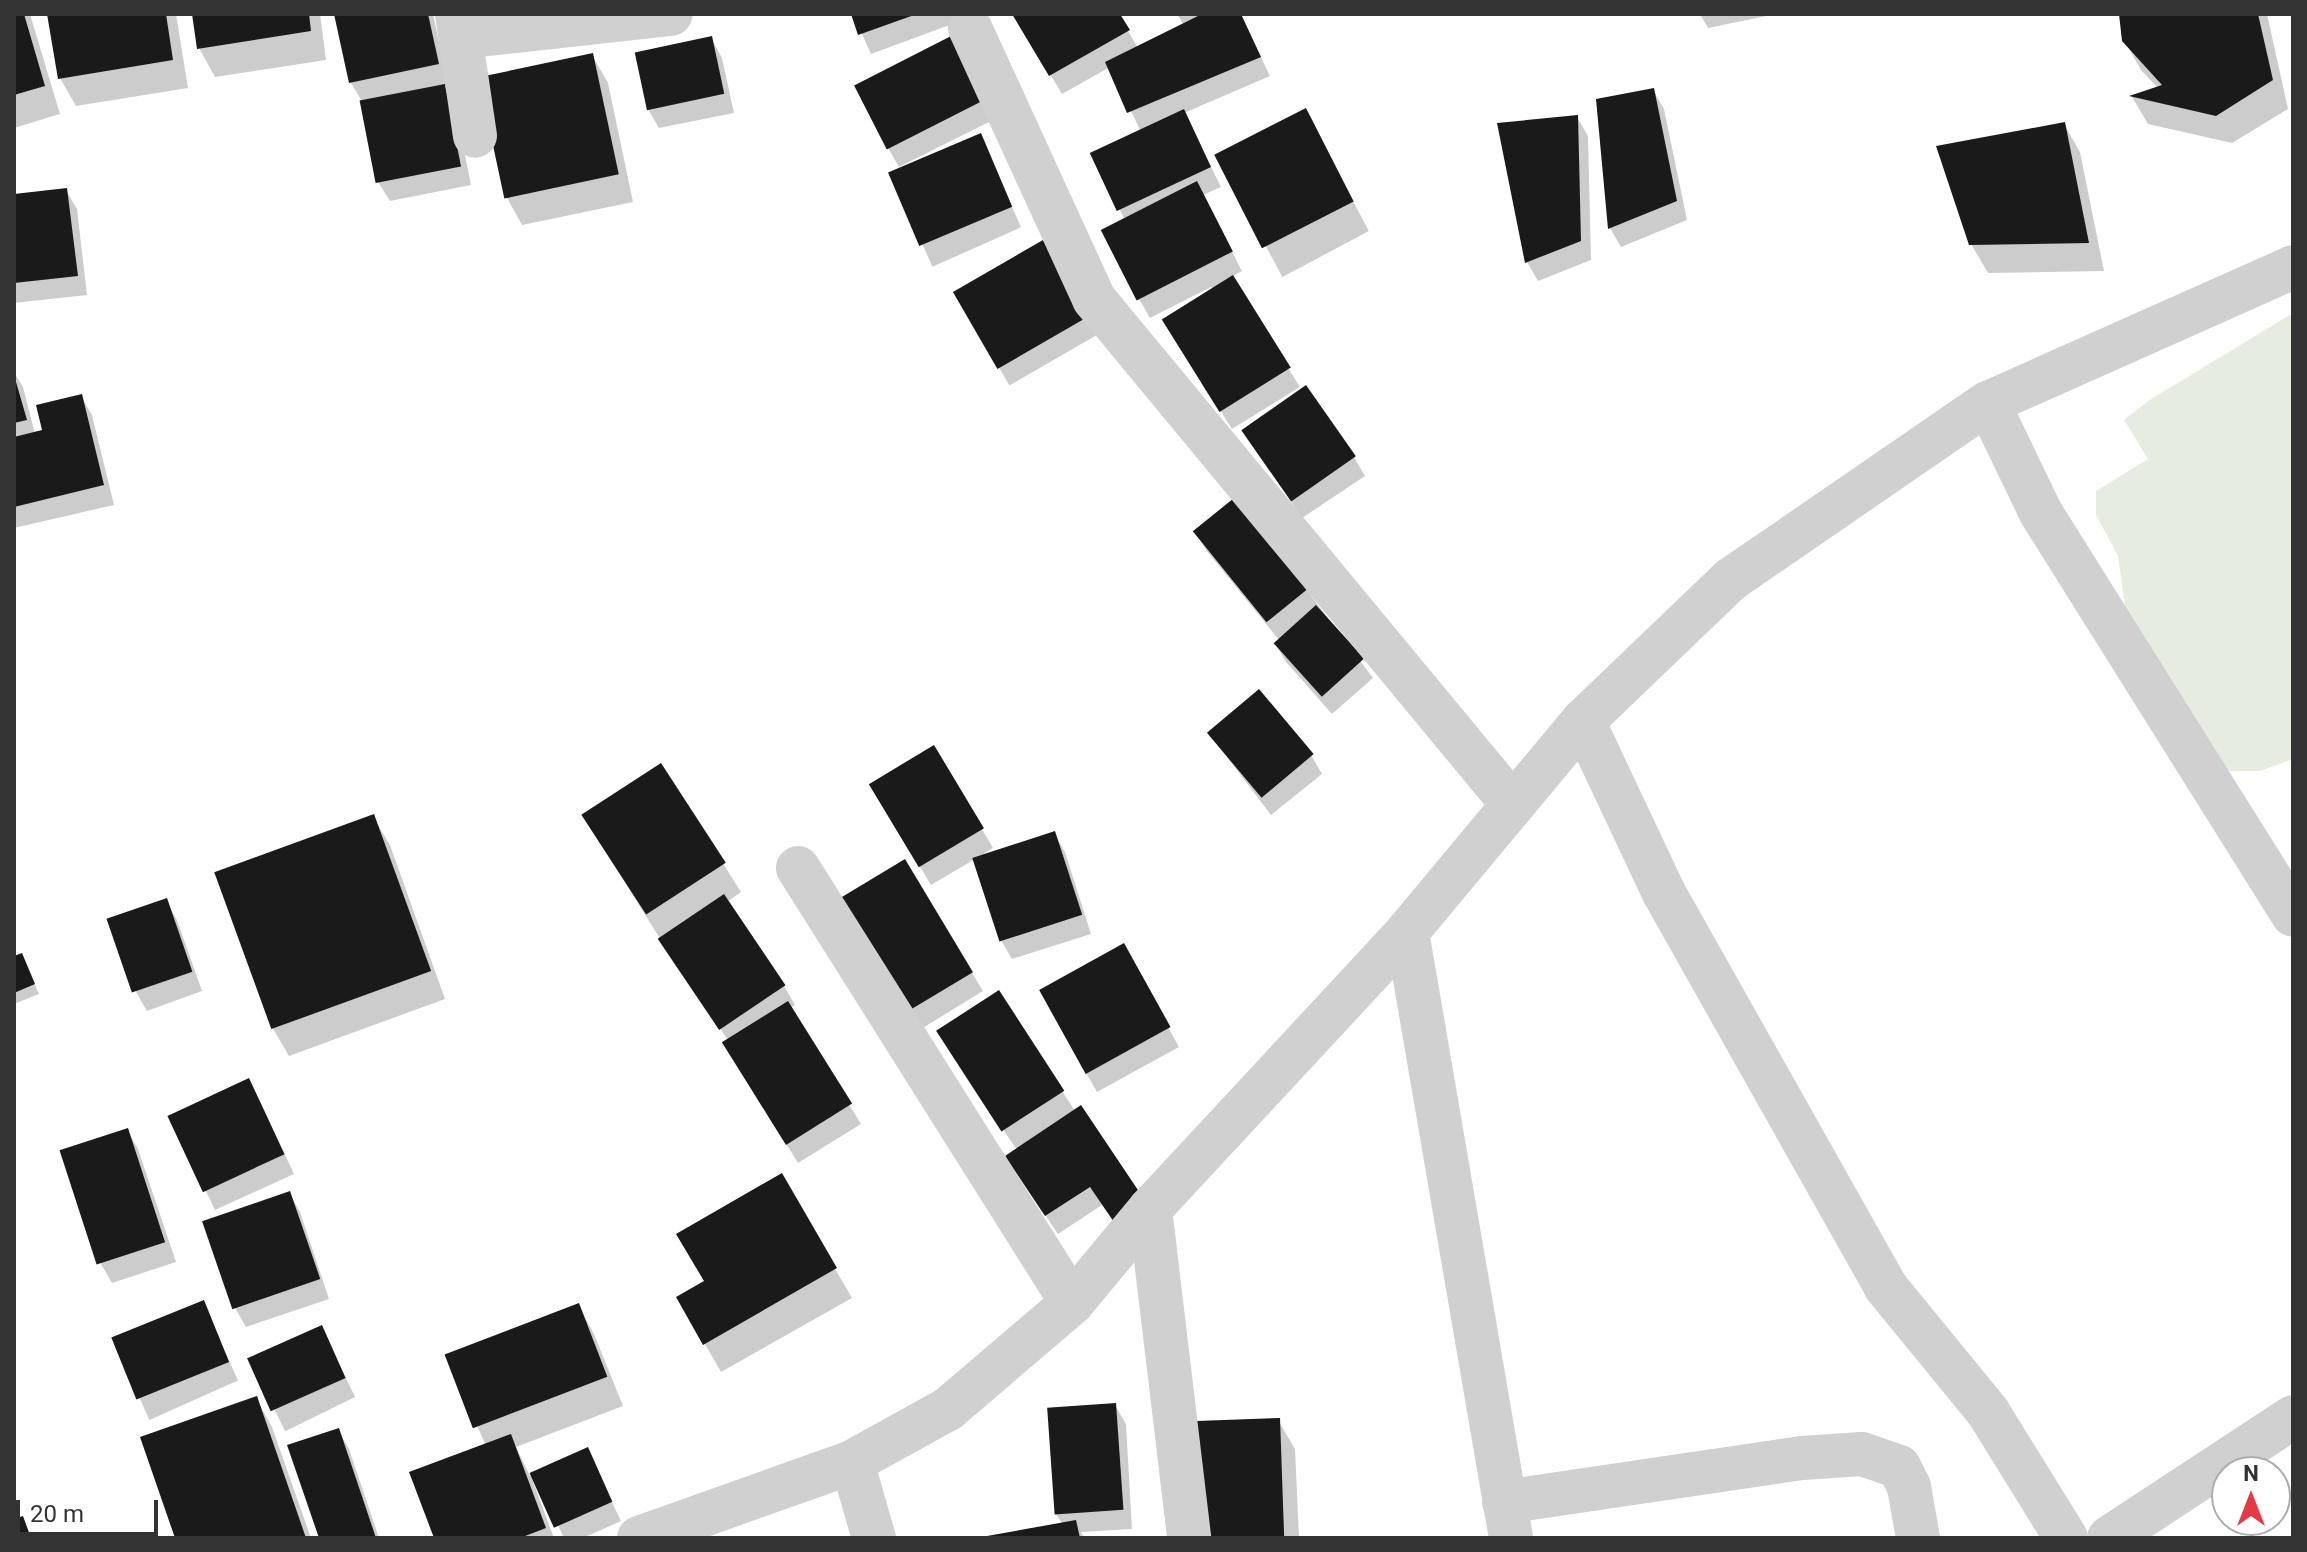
<!DOCTYPE html>
<style>
body{margin:0}
#map{position:relative;width:2307px;height:1552px;overflow:hidden;background:#fff;font-family:Roboto,sans-serif}
div>[style]{position:absolute}
[style*='--x']{left:calc(var(--x)*1px);top:calc(var(--y)*1px);width:calc(var(--w)*1px);rotate:calc(var(--a)*1deg)}
.green>*{inset:0;background:#e6ecdf}
.shadow>*{inset:0;background:#0003;transform-origin:0 0}
.building>*{inset:0;background:#1a1a1a;transform-origin:0 0}
.minor>*{height:44px;margin:-22px;padding:0 22px;transform-origin:22px;border-radius:22px;background:#d0d0d0}
span{translate:-50% -50%;white-space:nowrap;text-align:center;line-height:1.15;-webkit-text-stroke:8px #fff;paint-order:stroke}
.frame{position:absolute;inset:0;border:16px solid #333;pointer-events:none}
.north{position:absolute;left:2211px;top:1456px;width:80px;height:80px;box-sizing:border-box;background:#fff;border:2px solid #adadad;border-radius:50%;rotate:0deg;font-size:22px;font-weight:700;line-height:32px;text-align:center;color:#333}
.north::after{content:'';display:block;margin:auto;width:28px;height:36px;background:#e63946;clip-path:polygon(50% 0,100% 100%,50% 72%,0 100%)}
.scale{position:absolute;left:16px;top:1500px;width:142px;height:36px;box-sizing:border-box;border:4px solid #333;border-top:0;padding-left:10px;font-size:24px;line-height:28px;white-space:nowrap;color:#333;-webkit-text-stroke:6px #fff;paint-order:stroke}
</style>
<div id="map">
<div class="green">
<i style="clip-path:polygon(2293px 313px,2293px 759px,2260px 771px,2224px 771px,2126px 613px,2118px 556px,2096px 515px,2096px 491px,2148px 459px,2124px 420px,2148px 401px)"></i>
</div>
<div class="shadow">
<i style="clip-path:polygon(14px 14px,30px 14px,60px 114px,14px 128px)"></i>
<i style="clip-path:polygon(49px 14px,176px 14px,188px 88px,76px 106px,60px 78px)"></i>
<i style="clip-path:polygon(194px 14px,320px 14px,326px 60px,215px 77px,199px 48px)"></i>
<i style="clip-path:polygon(433px 14px,448px 84px,443px 85px,455px 105px,471px 185px,390px 201px,378px 182px,363px 103px,351px 83px,337px 15px)"></i>
<i style="clip-path:polygon(853px 14px,951px 14px,955px 23px,871px 54px)"></i>
<i style="clip-path:polygon(1014px 14px,1118px 14px,1138px 48px,1184px 25px,1177px 14px,1240px 14px,1270px 76px,1184px 113px,1221px 187px,1203px 195px,1242px 271px,1231px 277px,1300px 387px,1232px 429px,1175px 339px,1213px 289px,1211px 287px,1150px 318px,1139px 299px,1125px 220px,1092px 155px,1141px 132px,1110px 67px,1062px 94px)"></i>
<i style="clip-path:polygon(1700px 14px,1776px 14px,1708px 28px)"></i>
<i style="clip-path:polygon(2121px 14px,2267px 14px,2288px 109px,2232px 143px,2148px 124px,2132px 97px,2158px 88px,2141px 70px,2124px 40px)"></i>
<i style="clip-path:polygon(952px 37px,995px 119px,899px 167px,888px 148px)"></i>
<i style="clip-path:polygon(711px 38px,722px 58px,734px 113px,659px 128px,648px 109px)"></i>
<i style="clip-path:polygon(592px 55px,608px 83px,633px 202px,522px 225px,506px 196px)"></i>
<i style="clip-path:polygon(1653px 90px,1664px 109px,1687px 220px,1621px 247px,1610px 228px)"></i>
<i style="left:1305px;top:111px;width:136px;height:98px;rotate:62deg"></i>
<i style="clip-path:polygon(1577px 117px,1588px 136px,1591px 260px,1538px 281px,1527px 262px,1499px 125px)"></i>
<i style="clip-path:polygon(2064px 124px,2080px 152px,2104px 271px,1988px 273px,1971px 244px)"></i>
<i style="left:980px;top:135px;width:101px;height:97px;rotate:66deg"></i>
<i style="clip-path:polygon(66px 190px,77px 209px,87px 295px,14px 303px,14px 196px)"></i>
<i style="left:1042px;top:242px;width:108px;height:100px;rotate:60deg"></i>
<i style="clip-path:polygon(14px 372px,23px 387px,35px 434px,45px 432px,81px 396px,92px 415px,114px 505px,14px 528px)"></i>
<i style="clip-path:polygon(1244px 431px,1354px 457px,1365px 476px,1302px 518px)"></i>
<i style="clip-path:polygon(1195px 531px,1306px 589px,1373px 678px,1332px 714px,1286px 662px,1275px 643px,1279px 640px,1206px 550px)"></i>
<i style="clip-path:polygon(1208px 732px,1311px 755px,1322px 774px,1271px 815px)"></i>
<i style="clip-path:polygon(661px 765px,741px 892px,727px 902px,784px 986px,795px 1005px,790px 1008px,861px 1124px,798px 1163px,735px 1061px,728px 1040px,672px 958px,583px 815px)"></i>
<i style="clip-path:polygon(871px 785px,982px 829px,993px 848px,983px 854px,1054px 833px,1065px 852px,1091px 934px,1012px 959px,1001px 940px,975px 859px,931px 885px)"></i>
<i style="clip-path:polygon(373px 817px,390px 845px,445px 999px,289px 1056px,272px 1027px)"></i>
<i style="clip-path:polygon(843px 898px,972px 973px,983px 991px,921px 1029px)"></i>
<i style="clip-path:polygon(166px 901px,177px 920px,202px 991px,147px 1011px,136px 992px)"></i>
<i style="clip-path:polygon(14px 958px,26px 964px,39px 994px,14px 1004px)"></i>
<i style="clip-path:polygon(1134px 965px,1179px 1047px,1097px 1092px,1086px 1073px)"></i>
<i style="clip-path:polygon(998px 993px,1075px 1111px,1102px 1205px,1058px 1234px,1019px 1176px,1017px 1150px,950px 1052px)"></i>
<i style="clip-path:polygon(259px 1099px,294px 1174px,215px 1210px,170px 1116px)"></i>
<i style="clip-path:polygon(127px 1130px,138px 1149px,176px 1262px,112px 1283px,101px 1264px)"></i>
<i style="clip-path:polygon(781px 1176px,852px 1298px,721px 1372px,678px 1297px,706px 1282px)"></i>
<i style="clip-path:polygon(289px 1193px,300px 1212px,329px 1299px,246px 1327px,235px 1308px)"></i>
<i style="left:203px;top:1302px;width:86px;height:97px;rotate:66deg"></i>
<i style="clip-path:polygon(578px 1305px,594px 1334px,623px 1406px,516px 1447px,530px 1476px,587px 1450px,621px 1521px,583px 1538px,564px 1538px,535px 1478px,532px 1479px,554px 1538px,436px 1538px,486px 1446px,447px 1357px)"></i>
<i style="left:321px;top:1327px;width:78px;height:78px;rotate:64deg"></i>
<i style="clip-path:polygon(256px 1399px,272px 1427px,311px 1538px,177px 1538px)"></i>
<i style="clip-path:polygon(1115px 1405px,1126px 1424px,1132px 1529px,1081px 1532px,1084px 1538px,989px 1538px,1063px 1525px,1056px 1514px)"></i>
<i style="clip-path:polygon(1278px 1420px,1295px 1449px,1299px 1538px,1197px 1538px)"></i>
<i style="clip-path:polygon(338px 1430px,349px 1449px,379px 1538px,321px 1538px)"></i>
</div>
<div class="building">
<i style="clip-path:polygon(14px 14px,24px 14px,45px 86px,14px 95px)"></i>
<i style="clip-path:polygon(47px 14px,166px 14px,173px 60px,58px 79px)"></i>
<i style="clip-path:polygon(192px 14px,309px 14px,311px 31px,197px 49px)"></i>
<i style="clip-path:polygon(334px 14px,428px 14px,439px 64px,349px 83px)"></i>
<i style="clip-path:polygon(851px 14px,917px 14px,858px 35px)"></i>
<i style="clip-path:polygon(1012px 14px,1120px 14px,1130px 30px,1049px 76px)"></i>
<i style="clip-path:polygon(1202px 14px,1241px 14px,1261px 57px,1127px 113px,1105px 62px)"></i>
<i style="clip-path:polygon(2119px 14px,2258px 14px,2273px 80px,2216px 116px,2129px 96px,2162px 85px,2122px 41px)"></i>
<i style="left:953px;top:35px;width:72px;height:111px;rotate:63deg"></i>
<i style="left:712px;top:36px;width:59px;height:79px;rotate:78deg"></i>
<i style="left:593px;top:53px;width:124px;height:117px;rotate:78deg"></i>
<i style="left:445px;top:84px;width:84px;height:87px;rotate:79deg"></i>
<i style="clip-path:polygon(1654px 88px,1677px 201px,1608px 229px,1596px 99px)"></i>
<i style="left:1306px;top:108px;width:105px;height:103px;rotate:63deg"></i>
<i style="left:1184px;top:109px;width:64px;height:104px;rotate:65deg"></i>
<i style="clip-path:polygon(1578px 115px,1581px 241px,1525px 263px,1497px 123px)"></i>
<i style="clip-path:polygon(2065px 122px,2089px 243px,1969px 245px,1936px 146px)"></i>
<i style="left:981px;top:133px;width:80px;height:101px;rotate:67deg"></i>
<i style="left:1197px;top:181px;width:79px;height:108px;rotate:63deg"></i>
<i style="clip-path:polygon(67px 188px,78px 276px,14px 283px,14px 194px)"></i>
<i style="left:1043px;top:240px;width:89px;height:104px;rotate:60deg"></i>
<i style="left:1233px;top:275px;width:109px;height:84px;rotate:58deg"></i>
<i style="clip-path:polygon(14px 375px,27px 420px,14px 423px)"></i>
<i style="left:1306px;top:385px;width:87px;height:79px;rotate:55deg"></i>
<i style="clip-path:polygon(82px 394px,104px 485px,14px 507px,14px 437px,42px 430px,36px 405px)"></i>
<i style="left:1234px;top:498px;width:117px;height:53px;rotate:51deg"></i>
<i style="left:1316px;top:605px;width:72px;height:57px;rotate:48deg"></i>
<i style="left:1259px;top:689px;width:85px;height:68px;rotate:50deg"></i>
<i style="left:934px;top:745px;width:97px;height:76px;rotate:59deg"></i>
<i style="left:661px;top:763px;width:119px;height:95px;rotate:57deg"></i>
<i style="left:374px;top:814px;width:167px;height:170px;rotate:70deg"></i>
<i style="left:1055px;top:831px;width:88px;height:87px;rotate:72deg"></i>
<i style="left:905px;top:859px;width:132px;height:76px;rotate:59deg"></i>
<i style="left:724px;top:894px;width:110px;height:80px;rotate:56deg"></i>
<i style="left:167px;top:898px;width:78px;height:64px;rotate:71deg"></i>
<i style="left:1124px;top:943px;width:96px;height:97px;rotate:61deg"></i>
<i style="clip-path:polygon(22px 953px,35px 984px,14px 993px,14px 956px)"></i>
<i style="left:999px;top:990px;width:120px;height:75px;rotate:57deg"></i>
<i style="left:788px;top:1001px;width:121px;height:78px;rotate:58deg"></i>
<i style="left:249px;top:1078px;width:84px;height:90px;rotate:65deg"></i>
<i style="clip-path:polygon(1081px 1105px,1150px 1208px,1118px 1228px,1090px 1187px,1045px 1216px,1005px 1156px)"></i>
<i style="left:128px;top:1128px;width:120px;height:72px;rotate:72deg"></i>
<i style="clip-path:polygon(782px 1173px,837px 1268px,703px 1345px,676px 1297px,704px 1281px,676px 1234px)"></i>
<i style="left:290px;top:1191px;width:93px;height:93px;rotate:71deg"></i>
<i style="left:204px;top:1300px;width:67px;height:100px;rotate:68deg"></i>
<i style="left:579px;top:1303px;width:79px;height:144px;rotate:69deg"></i>
<i style="left:322px;top:1325px;width:58px;height:82px;rotate:66deg"></i>
<i style="clip-path:polygon(257px 1396px,306px 1538px,175px 1538px,140px 1437px)"></i>
<i style="left:1116px;top:1403px;width:107px;height:69px;rotate:86deg"></i>
<i style="left:1280px;top:1418px;width:120px;height:91px;rotate:88deg"></i>
<i style="clip-path:polygon(339px 1428px,376px 1538px,319px 1538px,287px 1445px)"></i>
<i style="clip-path:polygon(511px 1434px,546px 1528px,520px 1538px,434px 1538px,409px 1472px)"></i>
<i style="left:588px;top:1447px;width:60px;height:64px;rotate:66deg"></i>
<i style="clip-path:polygon(23px 1516px,31px 1538px,14px 1538px,14px 1519px)"></i>
<i style="clip-path:polygon(1076px 1520px,1080px 1538px,987px 1538px,987px 1536px)"></i>
</div>
<div class="minor">
<i style="--x:457;--y:14;--w:123;--a:81.6"></i>
<i style="--x:970;--y:28;--w:298;--a:65.4"></i>
<i style="--x:1094;--y:299;--w:657;--a:50.37"></i>
<i style="--x:462;--y:37;--w:210;--a:-6.3"></i>
<i style="--x:1988;--y:403;--w:122;--a:64.3"></i>
<i style="--x:2041;--y:513;--w:474;--a:57.9"></i>
<i style="--x:1583;--y:721;--w:190;--a:64.8"></i>
<i style="--x:1664;--y:893;--w:451;--a:60.6"></i>
<i style="--x:1885;--y:1286;--w:163;--a:50.7"></i>
<i style="--x:1988;--y:1412;--w:148;--a:58.2"></i>
<i style="--x:798;--y:868;--w:514;--a:57.79"></i>
<i style="--x:1407;--y:932;--w:615;--a:80.26"></i>
<i style="--x:1150;--y:1209;--w:331;--a:83.2"></i>
<i style="--x:852;--y:1462;--w:79;--a:73.9"></i>
<i style="--x:1504;--y:1502;--w:301;--a:-8.4"></i>
<i style="--x:1802;--y:1458;--w:60;--a:-3.8"></i>
<i style="--x:1862;--y:1454;--w:39;--a:19"></i>
<i style="--x:1899;--y:1467;--w:22;--a:63"></i>
<i style="--x:1909;--y:1487;--w:52;--a:80"></i>
<i style="--x:639;--y:1538;--w:226;--a:-19.6"></i>
<i style="--x:852;--y:1462;--w:110;--a:-28.9"></i>
<i style="--x:948;--y:1409;--w:163;--a:-40.5"></i>
<i style="--x:1072;--y:1303;--w:122;--a:-50.3"></i>
<i style="--x:1150;--y:1209;--w:378;--a:-47.1"></i>
<i style="--x:1407;--y:932;--w:275;--a:-50.2"></i>
<i style="--x:1583;--y:721;--w:204;--a:-43.8"></i>
<i style="--x:1730;--y:580;--w:313;--a:-34.5"></i>
<i style="--x:1988;--y:403;--w:334;--a:-24"></i>
<i style="--x:2109;--y:1538;--w:220;--a:-33.3"></i>
</div>
<div class="frame"></div>
<div class="north">N</div>
<div class="scale">20 m</div>
</div>
